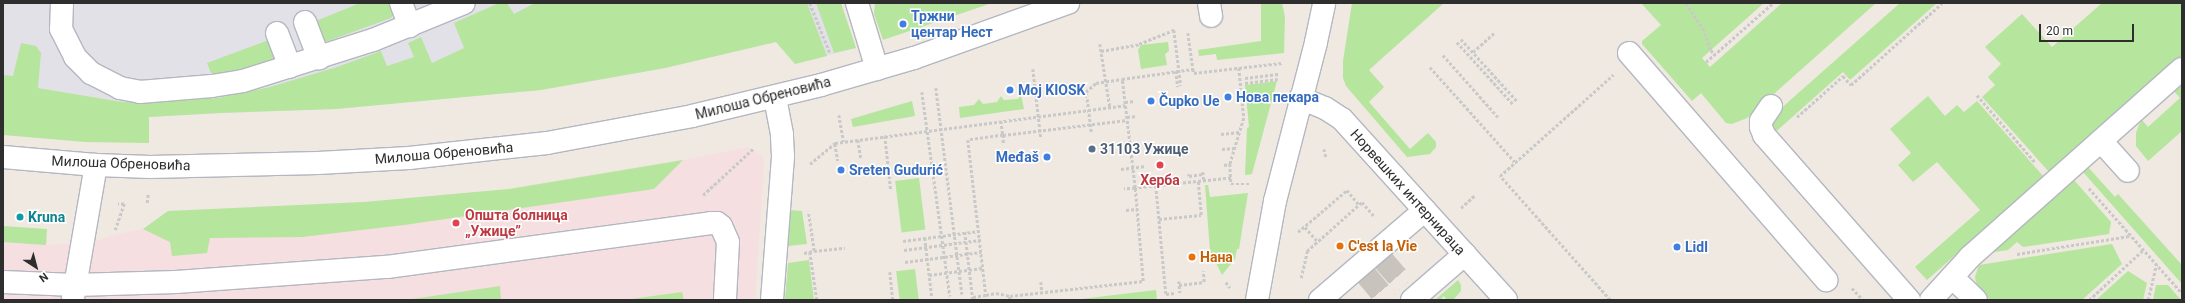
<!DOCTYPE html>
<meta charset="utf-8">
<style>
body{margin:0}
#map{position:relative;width:2185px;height:303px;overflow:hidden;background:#efe9e1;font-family:Roboto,sans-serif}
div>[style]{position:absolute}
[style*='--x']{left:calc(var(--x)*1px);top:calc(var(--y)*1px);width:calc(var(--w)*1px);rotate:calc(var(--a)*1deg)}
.industrial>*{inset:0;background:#e3e1e8}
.medical>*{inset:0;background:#f5dfe0}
.green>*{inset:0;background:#b6e59e;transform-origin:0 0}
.minor-tunnel>*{height:22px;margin-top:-11px;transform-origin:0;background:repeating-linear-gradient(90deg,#c8c4bd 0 22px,transparent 0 33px)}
.path>*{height:2.5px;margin-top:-1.25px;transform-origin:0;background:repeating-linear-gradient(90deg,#c9c9c9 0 3px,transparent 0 5px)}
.roads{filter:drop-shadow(1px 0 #b4b7c1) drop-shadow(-1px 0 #b4b7c1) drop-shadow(0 1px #b4b7c1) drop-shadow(0 -1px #b4b7c1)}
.minor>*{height:22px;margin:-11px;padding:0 11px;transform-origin:11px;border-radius:11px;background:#fff}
.dots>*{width:11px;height:11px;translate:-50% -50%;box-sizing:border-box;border:2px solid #fff;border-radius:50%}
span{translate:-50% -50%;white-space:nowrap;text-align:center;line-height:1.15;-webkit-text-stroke:3px #fff;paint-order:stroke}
.shop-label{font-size:14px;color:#366cbe;font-weight:700}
.left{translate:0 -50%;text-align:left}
.right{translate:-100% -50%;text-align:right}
.street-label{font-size:14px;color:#2e2e2e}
.service-label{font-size:14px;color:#4e5e75;font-weight:700}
.health-label{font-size:14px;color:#be3a42;font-weight:700}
.culture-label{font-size:14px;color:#0d838f;font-weight:700}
.food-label{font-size:14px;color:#c56008;font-weight:700}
.frame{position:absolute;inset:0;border:4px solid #2e2e2e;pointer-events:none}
.north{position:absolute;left:16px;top:247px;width:40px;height:40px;-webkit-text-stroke:3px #fff;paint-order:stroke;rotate:144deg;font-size:11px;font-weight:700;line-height:16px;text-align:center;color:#2e2e2e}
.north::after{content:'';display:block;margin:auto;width:14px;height:18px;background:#2e2e2e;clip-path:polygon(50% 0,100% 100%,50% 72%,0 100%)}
.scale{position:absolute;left:2039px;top:24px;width:95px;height:18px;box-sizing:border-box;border:2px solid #2e2e2e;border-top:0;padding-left:5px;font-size:12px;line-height:14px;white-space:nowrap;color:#2e2e2e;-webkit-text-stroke:3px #fff;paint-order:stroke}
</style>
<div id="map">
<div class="industrial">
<i style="clip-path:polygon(3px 3px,841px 3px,856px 48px,795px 64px,776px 42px,665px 68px,541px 90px,336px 109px,220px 113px,148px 117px,3px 135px)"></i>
</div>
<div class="medical">
<i style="clip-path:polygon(748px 147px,763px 157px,764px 163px,755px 300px,3px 300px,3px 230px,47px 229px,47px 245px,94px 242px,113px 235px,143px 229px,168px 211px,364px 202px,509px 189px,683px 160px)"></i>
</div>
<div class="green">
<i style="clip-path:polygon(360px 3px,393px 3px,395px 12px,391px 18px,328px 41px,322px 41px,311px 23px)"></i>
<i style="clip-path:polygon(499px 3px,507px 3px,514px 14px,535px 3px,807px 3px,827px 56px,795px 64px,776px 42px,665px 68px,541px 90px,336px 109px,220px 113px,149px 117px,149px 143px,85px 142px,3px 135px,3px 75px,13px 76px,21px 43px,36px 46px,41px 53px,38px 88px,122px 102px,176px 101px,218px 98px,270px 87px,337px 67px,381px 51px,387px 66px,414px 57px,408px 43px,421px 37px,432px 63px,464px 48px,454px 23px)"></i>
<i style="clip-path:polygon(816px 3px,841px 3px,856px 48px,834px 53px)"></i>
<i style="clip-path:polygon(875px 3px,992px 3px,883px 40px,874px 14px)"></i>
<i style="clip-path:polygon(1261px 3px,1282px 3px,1285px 17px,1284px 53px,1217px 60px,1216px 54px,1199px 56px,1198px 50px,1261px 41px)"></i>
<i style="clip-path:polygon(1352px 3px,1444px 3px,1369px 70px,1384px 87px,1369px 102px,1410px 149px,1428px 133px,1436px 142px,1436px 147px,1430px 154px,1407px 157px,1346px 86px,1343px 78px,1343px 61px)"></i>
<i style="clip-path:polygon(1641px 3px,1764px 3px,1702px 58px,1710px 67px,1782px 3px,1876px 3px,1747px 118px,1732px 124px,1726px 123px,1701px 93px,1692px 101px,1642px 44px,1642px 41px,1661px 25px)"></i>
<i style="clip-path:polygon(1900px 3px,1937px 3px,1850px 80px,1843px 72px,1772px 135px,1770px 128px,1777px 112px)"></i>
<i style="clip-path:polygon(2102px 3px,2182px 3px,2182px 56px,2050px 173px,1982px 97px,1995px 85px,1988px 77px,2001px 64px,1985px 47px,2022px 14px,2052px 47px)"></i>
<i style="clip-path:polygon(274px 38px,281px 56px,272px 63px,223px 74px,211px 73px,207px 63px)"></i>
<i style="clip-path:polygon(1168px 42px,1169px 51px,1165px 54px,1167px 65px,1141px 69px,1138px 50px,1141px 45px)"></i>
<i style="clip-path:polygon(1277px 81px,1252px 174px,1245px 175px,1247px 128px,1249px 127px,1245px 85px)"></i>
<i style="clip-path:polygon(2182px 86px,2182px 131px,2148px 161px,2136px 146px,2136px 133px,2139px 125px,2142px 120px,2148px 127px,2180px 98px,2174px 91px)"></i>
<i style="clip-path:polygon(1021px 95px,1024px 109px,960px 118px,959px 107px,974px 105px,979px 99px,983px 104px,997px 102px,1001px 96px,1004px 100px,1018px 99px)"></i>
<i style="clip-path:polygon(1928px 96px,1945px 116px,1957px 105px,1964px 112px,1977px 101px,2044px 177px,1927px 280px,1915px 267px,1980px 210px,1937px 162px,1913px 182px,1898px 165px,1911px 153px,1890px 129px)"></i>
<i style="clip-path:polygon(912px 101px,915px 116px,853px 127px,851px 119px)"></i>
<i style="clip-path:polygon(683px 160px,654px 189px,404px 225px,302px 237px,210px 238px,207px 253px,172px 256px,170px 242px,143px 229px,168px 211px,364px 202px,509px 189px)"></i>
<i style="clip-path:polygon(2088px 167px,2115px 197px,2118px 194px,2182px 265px,2182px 284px,2083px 172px)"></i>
<i style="left:919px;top:178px;width:52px;height:24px;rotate:83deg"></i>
<i style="clip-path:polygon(2074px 180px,2111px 222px,2109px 234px,2023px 247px,2017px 242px,2008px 250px,1989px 253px)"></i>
<i style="clip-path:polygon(1205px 185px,1208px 185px,1210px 197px,1248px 193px,1239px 249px,1237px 249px,1235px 259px,1222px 275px,1210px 251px)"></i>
<i style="clip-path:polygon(790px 210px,802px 211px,807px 244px,788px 246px)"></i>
<i style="left:47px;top:229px;width:16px;height:44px;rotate:94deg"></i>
<i style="clip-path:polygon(2112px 244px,2122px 264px,2082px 300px,1990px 300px,1976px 283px,1975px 277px,1979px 265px)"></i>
<i style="clip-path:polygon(809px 260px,814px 300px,785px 300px,788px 263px)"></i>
<i style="left:915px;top:269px;width:31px;height:19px;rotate:83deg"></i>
<i style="clip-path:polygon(2128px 271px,2147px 283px,2143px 300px,2096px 300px)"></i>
<i style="clip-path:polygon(1458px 280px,1461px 285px,1461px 291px,1453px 300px,1447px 300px,1444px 296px,1440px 300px,1435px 300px)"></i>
<i style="clip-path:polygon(2156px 285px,2168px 285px,2181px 300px,2153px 300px)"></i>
<i style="clip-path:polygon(500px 286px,501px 300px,406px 300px)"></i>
<i style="clip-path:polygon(1156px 290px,1157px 300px,1073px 300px)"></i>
<i style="clip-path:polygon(682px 292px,684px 300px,624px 300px)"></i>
</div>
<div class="minor-tunnel">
<i style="--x:1383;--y:260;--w:33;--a:49"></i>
<i style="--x:1366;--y:275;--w:33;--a:50"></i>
<i style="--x:1339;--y:299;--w:1;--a:45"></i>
</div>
<div class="path">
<i style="--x:810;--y:3;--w:54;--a:68.2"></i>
<i style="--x:1686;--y:3;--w:30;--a:56"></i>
<i style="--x:1703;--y:28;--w:23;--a:70"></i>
<i style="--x:1711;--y:50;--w:6;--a:51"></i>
<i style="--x:1188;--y:33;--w:36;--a:82"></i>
<i style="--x:1461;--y:39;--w:84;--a:47.9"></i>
<i style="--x:1457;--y:42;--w:84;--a:47.9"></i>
<i style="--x:1100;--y:44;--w:64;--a:81"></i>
<i style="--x:1101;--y:51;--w:39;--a:-10"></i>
<i style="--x:1139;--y:44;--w:38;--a:-22"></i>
<i style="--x:1174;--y:30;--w:56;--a:82.9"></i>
<i style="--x:1473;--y:52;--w:28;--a:-42"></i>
<i style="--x:1443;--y:55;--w:83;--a:48.4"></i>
<i style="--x:1706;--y:62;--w:89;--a:-41.4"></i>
<i style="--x:1430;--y:67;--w:127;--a:48.2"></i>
<i style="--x:1239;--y:68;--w:50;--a:84.3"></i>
<i style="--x:1244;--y:118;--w:48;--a:106.9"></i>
<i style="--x:1230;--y:164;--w:20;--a:87"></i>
<i style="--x:1231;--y:184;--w:19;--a:0"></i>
<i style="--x:1033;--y:69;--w:69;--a:83.4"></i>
<i style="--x:1176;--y:71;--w:16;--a:83"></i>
<i style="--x:1245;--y:78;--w:35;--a:-7"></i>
<i style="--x:1245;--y:83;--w:33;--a:-7"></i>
<i style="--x:936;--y:88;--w:208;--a:82.8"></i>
<i style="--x:922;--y:92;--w:206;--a:82.2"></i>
<i style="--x:1977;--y:95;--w:90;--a:49.1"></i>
<i style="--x:1125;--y:102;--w:10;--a:-6"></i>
<i style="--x:839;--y:115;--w:27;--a:80"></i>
<i style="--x:1127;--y:117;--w:10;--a:-6"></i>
<i style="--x:1797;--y:117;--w:62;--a:-41.7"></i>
<i style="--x:1843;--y:76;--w:12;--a:48"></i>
<i style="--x:1851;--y:85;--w:122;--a:-42"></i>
<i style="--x:1001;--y:121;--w:14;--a:82"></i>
<i style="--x:1003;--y:135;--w:35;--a:172"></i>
<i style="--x:968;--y:140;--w:156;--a:83.4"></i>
<i style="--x:986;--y:295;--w:10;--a:-11"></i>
<i style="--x:996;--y:293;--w:14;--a:12"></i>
<i style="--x:1010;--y:296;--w:134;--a:-6.4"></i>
<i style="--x:1143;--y:281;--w:93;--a:-94.9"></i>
<i style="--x:1135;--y:188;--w:11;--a:175"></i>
<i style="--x:1091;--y:132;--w:40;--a:-97.1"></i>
<i style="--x:1086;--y:92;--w:13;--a:-42"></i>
<i style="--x:1096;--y:83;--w:26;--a:-9"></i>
<i style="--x:1221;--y:134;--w:19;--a:-6"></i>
<i style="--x:885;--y:136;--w:55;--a:83.8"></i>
<i style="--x:858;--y:140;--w:18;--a:81"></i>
<i style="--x:1003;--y:143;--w:8;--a:-90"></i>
<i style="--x:1003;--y:135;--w:125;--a:-6.9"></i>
<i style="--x:835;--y:144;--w:17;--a:80"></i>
<i style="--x:1222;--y:149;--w:13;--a:-4"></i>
<i style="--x:1324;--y:149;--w:8;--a:76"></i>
<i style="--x:810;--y:164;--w:33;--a:-40"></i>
<i style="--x:835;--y:143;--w:293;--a:-7.4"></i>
<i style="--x:1224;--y:165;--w:6;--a:-9"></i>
<i style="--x:1121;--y:169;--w:25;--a:-7"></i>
<i style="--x:1203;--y:172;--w:8;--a:83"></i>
<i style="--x:1189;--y:174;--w:2;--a:90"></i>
<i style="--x:1189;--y:176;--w:14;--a:-8"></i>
<i style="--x:1231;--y:178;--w:97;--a:174.1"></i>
<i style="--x:1135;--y:188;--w:110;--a:-96.8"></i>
<i style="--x:1122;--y:79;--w:72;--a:-8"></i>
<i style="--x:1193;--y:69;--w:4;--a:76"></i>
<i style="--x:1194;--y:73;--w:89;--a:-6.5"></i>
<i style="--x:1156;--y:186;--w:108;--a:84.7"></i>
<i style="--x:1166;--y:294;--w:9;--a:-6"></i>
<i style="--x:2089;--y:188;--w:140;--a:48.5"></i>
<i style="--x:703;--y:195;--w:69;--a:-42.7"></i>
<i style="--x:147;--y:203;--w:9;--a:-84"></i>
<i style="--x:1461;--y:208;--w:18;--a:-43"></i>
<i style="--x:1126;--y:210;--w:11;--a:-5"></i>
<i style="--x:1159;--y:219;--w:42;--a:-5.4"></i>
<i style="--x:1201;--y:215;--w:34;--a:-95"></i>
<i style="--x:1305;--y:227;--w:18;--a:49"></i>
<i style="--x:115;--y:230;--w:28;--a:-71"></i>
<i style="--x:124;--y:204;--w:6;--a:180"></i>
<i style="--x:965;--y:232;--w:68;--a:83.3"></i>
<i style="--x:1298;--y:232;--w:65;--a:-40.6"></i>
<i style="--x:1347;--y:190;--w:19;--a:51"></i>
<i style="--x:925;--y:238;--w:60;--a:83.3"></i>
<i style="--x:903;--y:241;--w:77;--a:-7.5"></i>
<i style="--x:904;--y:250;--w:77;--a:-7.5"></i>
<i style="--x:814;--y:251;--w:31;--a:-6"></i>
<i style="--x:810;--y:252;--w:49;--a:81.7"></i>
<i style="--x:804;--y:253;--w:10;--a:-11"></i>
<i style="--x:814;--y:251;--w:40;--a:-98.5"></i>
<i style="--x:2017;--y:254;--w:114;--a:-9.1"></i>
<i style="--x:905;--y:262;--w:77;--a:-7.5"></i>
<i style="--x:890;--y:272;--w:28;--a:84"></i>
<i style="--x:929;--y:275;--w:54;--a:-7.4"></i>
<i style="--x:1301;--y:278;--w:28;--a:-77"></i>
<i style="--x:1307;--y:251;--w:74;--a:-41.7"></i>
<i style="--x:1362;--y:202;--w:20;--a:49"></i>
<i style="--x:1179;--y:281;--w:12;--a:85"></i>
<i style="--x:1041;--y:282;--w:10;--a:84"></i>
<i style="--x:1226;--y:282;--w:7;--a:56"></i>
<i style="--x:1179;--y:285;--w:25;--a:-7"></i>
<i style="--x:1204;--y:282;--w:11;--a:-95"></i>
<i style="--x:1852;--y:288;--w:16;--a:47"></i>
<i style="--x:973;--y:297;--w:13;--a:-9"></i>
<i style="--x:1009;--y:300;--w:4;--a:-76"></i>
<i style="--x:1610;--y:300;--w:166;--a:-131.6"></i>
<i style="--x:1500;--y:176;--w:152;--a:-41.8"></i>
<i style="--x:2089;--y:300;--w:74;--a:-42.8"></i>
<i style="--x:2148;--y:300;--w:37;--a:-77"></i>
</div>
<div class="roads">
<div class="minor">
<i style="--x:62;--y:3;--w:26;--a:92"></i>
<i style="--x:61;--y:29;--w:31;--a:63"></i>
<i style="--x:75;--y:57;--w:23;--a:45"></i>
<i style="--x:91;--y:73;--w:33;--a:27"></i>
<i style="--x:120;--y:88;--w:20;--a:11"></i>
<i style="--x:140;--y:92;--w:72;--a:-4.8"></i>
<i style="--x:212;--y:86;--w:31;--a:-9"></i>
<i style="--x:243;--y:81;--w:136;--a:-17.5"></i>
<i style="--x:373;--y:40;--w:98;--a:-22.1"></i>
<i style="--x:401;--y:3;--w:25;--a:69"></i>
<i style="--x:857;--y:3;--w:69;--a:73.1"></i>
<i style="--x:1209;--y:3;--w:13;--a:81"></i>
<i style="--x:305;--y:22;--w:39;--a:69"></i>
<i style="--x:277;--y:33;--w:36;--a:69"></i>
<i style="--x:1629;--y:53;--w:301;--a:49"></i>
<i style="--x:1300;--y:98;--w:27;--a:22"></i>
<i style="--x:1325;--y:108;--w:20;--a:33"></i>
<i style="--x:1342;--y:119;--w:244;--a:47.8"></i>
<i style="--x:1771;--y:106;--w:18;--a:124"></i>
<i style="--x:1761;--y:121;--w:6;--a:90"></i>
<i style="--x:1761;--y:127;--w:9;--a:69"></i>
<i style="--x:1764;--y:135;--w:220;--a:48.7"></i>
<i style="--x:2101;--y:141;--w:40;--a:48"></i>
<i style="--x:3;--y:157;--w:93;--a:4.9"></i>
<i style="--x:96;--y:165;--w:54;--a:2.1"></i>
<i style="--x:150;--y:167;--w:168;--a:-1.4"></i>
<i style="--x:318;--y:163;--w:91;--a:-3.1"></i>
<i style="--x:409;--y:158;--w:139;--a:-6.2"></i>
<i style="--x:547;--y:143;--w:147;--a:-10.5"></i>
<i style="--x:692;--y:116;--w:133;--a:-13.5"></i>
<i style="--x:821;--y:85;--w:97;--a:-16.2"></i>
<i style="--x:914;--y:58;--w:164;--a:-19.7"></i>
<i style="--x:1952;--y:277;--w:33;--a:44"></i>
<i style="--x:3;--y:282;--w:72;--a:2.4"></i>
<i style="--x:75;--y:285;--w:101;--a:-1.7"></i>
<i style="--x:176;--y:282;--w:212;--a:-4.1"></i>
<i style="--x:387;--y:267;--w:327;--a:-7.7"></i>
<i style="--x:711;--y:223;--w:6;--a:0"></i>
<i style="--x:717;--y:223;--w:5;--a:37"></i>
<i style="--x:721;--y:226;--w:17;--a:66"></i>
<i style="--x:728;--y:242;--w:58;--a:93"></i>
<i style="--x:73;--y:298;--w:135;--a:-80.2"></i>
<i style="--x:772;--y:300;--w:144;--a:-85.6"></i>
<i style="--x:783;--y:156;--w:22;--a:-93"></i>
<i style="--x:782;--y:134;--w:38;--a:-101"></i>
<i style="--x:1257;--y:300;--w:101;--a:-79.7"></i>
<i style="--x:1275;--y:201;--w:164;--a:-75.5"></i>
<i style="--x:1316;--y:42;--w:40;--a:-78"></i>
<i style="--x:1320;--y:300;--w:138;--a:-40.6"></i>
<i style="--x:1412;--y:300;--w:70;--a:-41"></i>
<i style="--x:1931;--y:300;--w:58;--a:-47.8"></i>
<i style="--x:1970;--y:257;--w:283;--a:-41.6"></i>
</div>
</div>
<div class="dots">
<i style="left:903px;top:24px;background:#3f7fe0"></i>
<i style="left:1010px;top:90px;background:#3f7fe0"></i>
<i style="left:1228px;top:97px;background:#3f7fe0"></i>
<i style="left:1151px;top:101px;background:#3f7fe0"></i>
<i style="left:1092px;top:149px;background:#5c6f8a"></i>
<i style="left:1047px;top:157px;background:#3f7fe0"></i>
<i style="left:1160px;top:165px;background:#e0444e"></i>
<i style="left:841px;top:170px;background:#3f7fe0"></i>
<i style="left:20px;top:217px;background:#0f9aa8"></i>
<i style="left:456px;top:223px;background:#e0444e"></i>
<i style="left:1340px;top:246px;background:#e8710a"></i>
<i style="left:1677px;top:247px;background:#3f7fe0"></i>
<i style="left:1192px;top:257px;background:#e8710a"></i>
</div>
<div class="shop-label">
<span class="left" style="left:911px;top:24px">Тржни<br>центар Нест</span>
<span class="left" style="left:1018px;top:90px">Moj KIOSK</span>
<span class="left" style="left:1236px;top:97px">Нова пекара</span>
<span class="left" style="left:1159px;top:101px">Čupko Ue</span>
<span class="right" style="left:1039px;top:157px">Međaš</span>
<span class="left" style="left:849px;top:170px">Sreten Gudurić</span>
<span class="left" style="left:1685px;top:247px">Lidl</span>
</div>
<div class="street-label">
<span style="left:763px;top:98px;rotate:-14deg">Милоша Обреновића</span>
<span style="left:444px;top:153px;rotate:-5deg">Милоша Обреновића</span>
<span style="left:121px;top:163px;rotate:2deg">Милоша Обреновића</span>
<span style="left:1408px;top:192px;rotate:48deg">Норвешких интернираца</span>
</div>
<div class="service-label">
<span class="left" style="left:1100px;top:149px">31103 Ужице</span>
</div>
<div class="health-label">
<span style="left:1160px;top:180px">Херба</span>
<span class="left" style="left:465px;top:223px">Општа болница<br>„Ужице”</span>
</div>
<div class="culture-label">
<span class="left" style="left:28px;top:217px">Kruna</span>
</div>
<div class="food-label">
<span class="left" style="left:1348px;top:246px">C'est la Vie</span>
<span class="left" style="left:1200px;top:257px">Нана</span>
</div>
<div class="frame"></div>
<div class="north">N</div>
<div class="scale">20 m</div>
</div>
